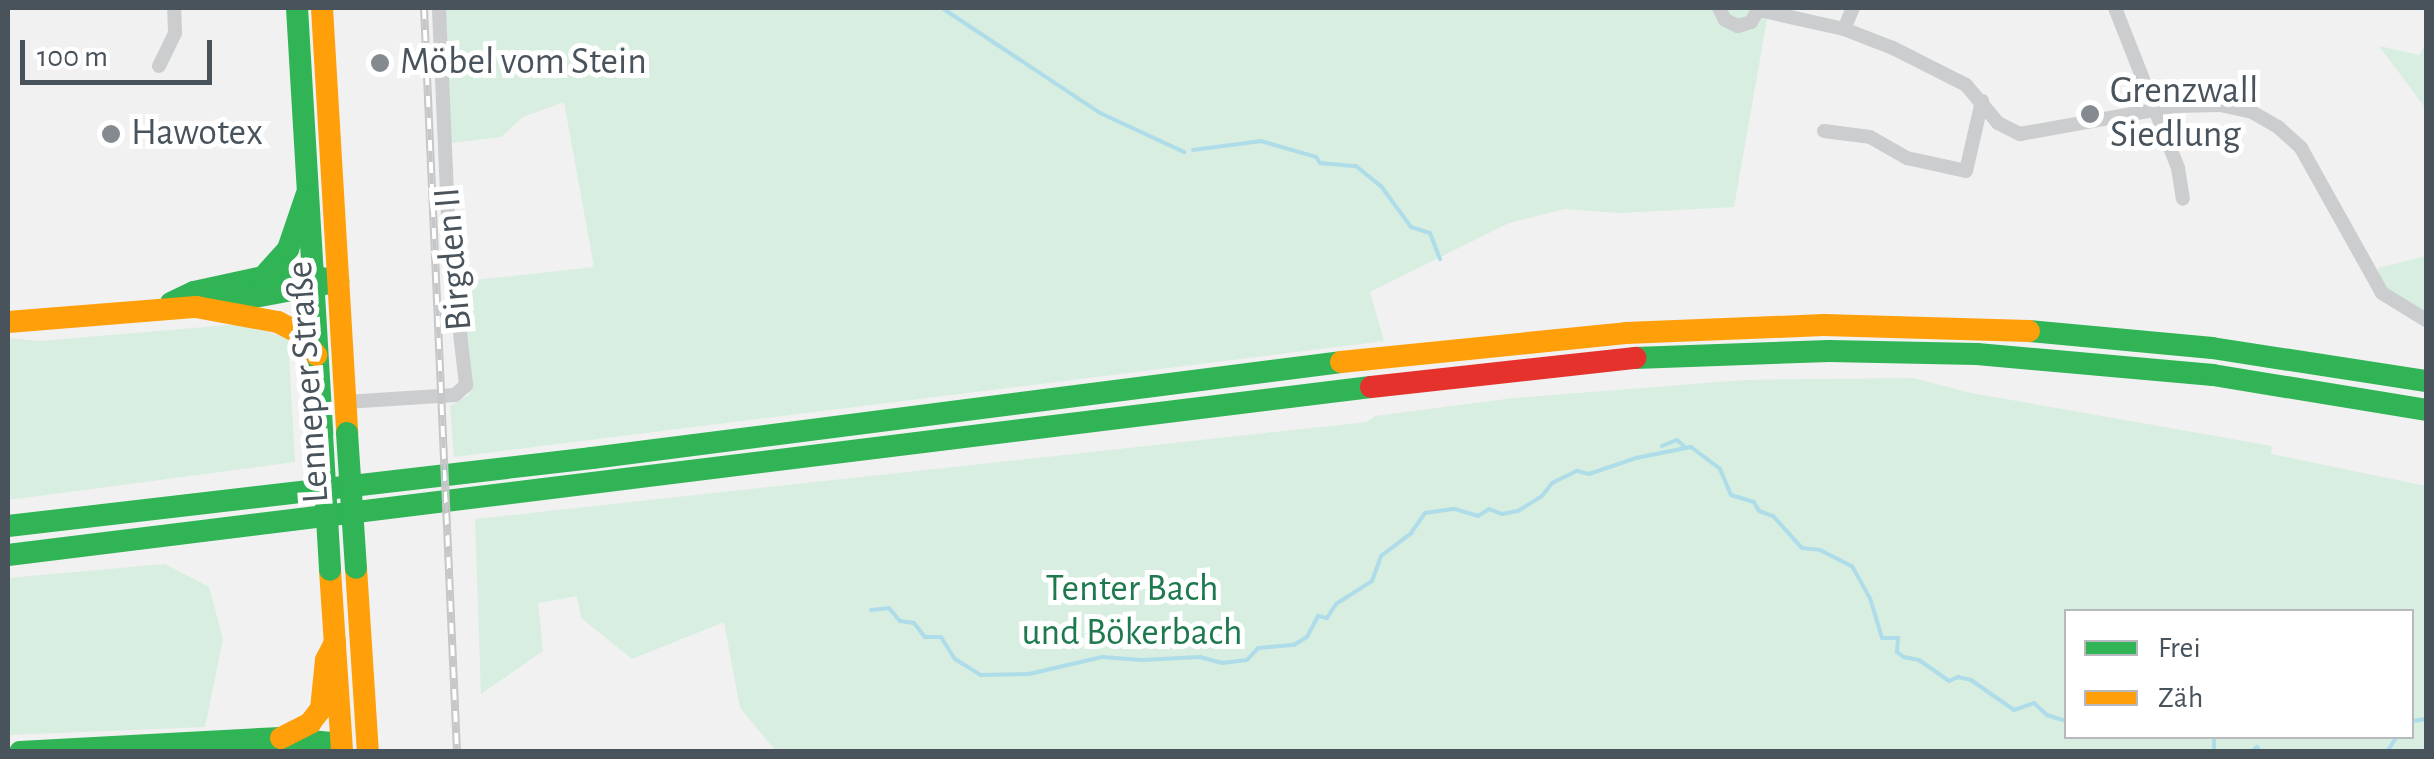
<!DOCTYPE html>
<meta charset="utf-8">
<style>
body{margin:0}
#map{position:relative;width:2434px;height:759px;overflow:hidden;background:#f1f1f1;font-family:"Alegreya Sans",sans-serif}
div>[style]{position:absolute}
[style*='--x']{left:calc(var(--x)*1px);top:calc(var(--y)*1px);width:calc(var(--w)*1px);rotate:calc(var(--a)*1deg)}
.green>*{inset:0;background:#d7eee0}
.stream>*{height:4px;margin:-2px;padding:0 2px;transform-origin:2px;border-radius:2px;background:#aedce9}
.street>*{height:14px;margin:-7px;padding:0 7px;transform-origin:7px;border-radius:7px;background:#cbcdcf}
.fast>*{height:22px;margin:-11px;padding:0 11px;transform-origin:11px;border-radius:11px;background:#30b455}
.slow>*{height:22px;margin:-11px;padding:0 11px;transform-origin:11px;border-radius:11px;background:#ff9f0a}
.jam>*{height:22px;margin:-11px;padding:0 11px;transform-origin:11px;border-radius:11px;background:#e5322d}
.rail>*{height:8px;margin-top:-4px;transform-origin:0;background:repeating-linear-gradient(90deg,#fff 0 11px,#c6c7c9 0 22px);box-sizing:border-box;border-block:2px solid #c6c7c9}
.fast-bridge>*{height:22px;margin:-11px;padding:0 11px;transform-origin:11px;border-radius:11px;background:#30b455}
.dots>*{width:28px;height:28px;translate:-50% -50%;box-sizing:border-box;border:5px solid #fff;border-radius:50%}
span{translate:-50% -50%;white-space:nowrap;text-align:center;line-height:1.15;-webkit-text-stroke:10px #fff;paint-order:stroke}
.poi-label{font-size:38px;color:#49535c}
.left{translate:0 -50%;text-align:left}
.street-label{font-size:38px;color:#49535c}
.park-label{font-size:38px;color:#1e7a4e}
.frame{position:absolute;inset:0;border:10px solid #49535c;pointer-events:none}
.legend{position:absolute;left:2064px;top:609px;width:350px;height:130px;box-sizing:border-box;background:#fff;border:2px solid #b6babe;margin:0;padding:12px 18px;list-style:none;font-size:30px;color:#49535c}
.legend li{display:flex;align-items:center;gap:20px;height:50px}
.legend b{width:50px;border:2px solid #b6babe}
.scale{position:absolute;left:20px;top:40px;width:192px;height:45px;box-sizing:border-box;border:5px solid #49535c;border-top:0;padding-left:12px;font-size:30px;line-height:35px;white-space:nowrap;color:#49535c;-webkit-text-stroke:8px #fff;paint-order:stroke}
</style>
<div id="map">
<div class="green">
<i style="clip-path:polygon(444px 8px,1769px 8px,1734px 207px,1620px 213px,1565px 209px,1509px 223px,1370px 292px,1384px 341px,454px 457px,450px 406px,469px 395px,457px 282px,594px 267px,564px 102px,523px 117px,501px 137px,451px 143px)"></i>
<i style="clip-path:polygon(2426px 44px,2426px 109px,2379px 46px,2419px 55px)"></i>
<i style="clip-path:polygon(2426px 256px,2426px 320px,2382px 293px,2378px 268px)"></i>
<i style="clip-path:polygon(241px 324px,288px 338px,295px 462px,8px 500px,8px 338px,39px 341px)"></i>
<i style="clip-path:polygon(evenodd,1913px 378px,1971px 393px,2272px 446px,2271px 454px,2426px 486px,2426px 751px,776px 751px,740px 708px,724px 622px,632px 659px,581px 618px,577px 596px,538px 603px,543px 651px,481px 694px,475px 519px,1367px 422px,1375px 416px,1514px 398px,1744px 380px,1913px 378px,2066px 612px,2412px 612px,2412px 736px,2066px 736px,2066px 612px)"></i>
<i style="clip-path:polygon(165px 564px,209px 587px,223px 639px,205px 727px,8px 735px,8px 578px)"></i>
</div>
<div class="stream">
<i style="--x:942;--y:8;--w:190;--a:33.6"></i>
<i style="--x:1100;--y:113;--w:93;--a:24.9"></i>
<i style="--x:1193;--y:150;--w:69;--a:-7.5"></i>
<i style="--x:1261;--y:141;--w:57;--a:16.2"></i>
<i style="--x:1316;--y:157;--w:7;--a:56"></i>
<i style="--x:1320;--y:163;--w:36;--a:5"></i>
<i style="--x:1356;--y:166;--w:32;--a:39"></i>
<i style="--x:1381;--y:186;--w:51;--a:53.8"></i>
<i style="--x:1411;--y:227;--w:20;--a:18"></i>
<i style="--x:1430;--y:233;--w:28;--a:69"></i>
<i style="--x:1662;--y:446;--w:16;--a:-22"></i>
<i style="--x:1677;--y:440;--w:9;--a:41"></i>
<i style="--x:871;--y:610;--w:18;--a:-6"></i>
<i style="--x:889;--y:608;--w:17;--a:50"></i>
<i style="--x:900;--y:621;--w:14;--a:8"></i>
<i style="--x:914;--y:623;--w:18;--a:52"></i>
<i style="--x:925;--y:637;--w:16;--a:0"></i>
<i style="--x:941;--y:637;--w:26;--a:58"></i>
<i style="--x:955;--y:659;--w:31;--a:32"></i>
<i style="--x:981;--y:675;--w:48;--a:-1.2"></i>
<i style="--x:1029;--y:674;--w:75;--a:-13.1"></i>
<i style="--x:1102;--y:657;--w:40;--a:4.3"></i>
<i style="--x:1142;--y:660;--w:58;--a:-3"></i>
<i style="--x:1200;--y:657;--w:23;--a:15"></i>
<i style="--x:1222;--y:663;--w:25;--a:-7"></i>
<i style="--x:1247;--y:660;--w:16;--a:-47"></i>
<i style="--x:1258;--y:648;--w:36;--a:-5"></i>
<i style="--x:1294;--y:645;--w:15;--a:-32"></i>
<i style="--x:1307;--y:637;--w:24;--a:-62"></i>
<i style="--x:1318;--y:616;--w:9;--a:13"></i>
<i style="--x:1327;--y:618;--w:17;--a:-57"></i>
<i style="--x:1336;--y:604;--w:43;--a:-32.6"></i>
<i style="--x:1372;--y:581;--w:27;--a:-70"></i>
<i style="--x:1381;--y:556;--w:38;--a:-37"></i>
<i style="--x:1411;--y:533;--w:24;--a:-55"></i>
<i style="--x:1425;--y:513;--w:30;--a:-8"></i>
<i style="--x:1455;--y:509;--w:24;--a:17"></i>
<i style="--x:1478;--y:516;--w:13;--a:-32"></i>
<i style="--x:1489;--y:509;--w:14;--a:21"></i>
<i style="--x:1502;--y:514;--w:16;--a:-11"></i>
<i style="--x:1518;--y:511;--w:28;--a:-32"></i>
<i style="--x:1542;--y:496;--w:16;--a:-52"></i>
<i style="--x:1552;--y:483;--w:28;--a:-26"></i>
<i style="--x:1577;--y:471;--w:12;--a:14"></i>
<i style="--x:1589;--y:474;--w:50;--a:-18.8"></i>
<i style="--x:1636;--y:458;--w:56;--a:-11.3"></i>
<i style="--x:1691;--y:447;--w:36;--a:37"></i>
<i style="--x:1720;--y:469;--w:28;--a:67"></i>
<i style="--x:1731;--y:495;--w:24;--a:17"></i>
<i style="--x:1754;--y:502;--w:10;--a:61"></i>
<i style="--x:1759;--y:511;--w:15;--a:20"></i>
<i style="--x:1773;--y:516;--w:43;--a:47.8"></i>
<i style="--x:1802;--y:548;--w:18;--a:6"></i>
<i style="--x:1820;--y:550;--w:36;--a:27"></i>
<i style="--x:1852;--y:566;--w:37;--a:61"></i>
<i style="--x:1870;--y:598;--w:42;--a:73.3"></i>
<i style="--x:1882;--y:638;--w:16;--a:0"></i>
<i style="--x:1898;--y:638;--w:14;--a:94"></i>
<i style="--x:1897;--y:652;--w:9;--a:36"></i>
<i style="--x:1904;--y:657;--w:15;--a:11"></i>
<i style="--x:1919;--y:660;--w:37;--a:35"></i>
<i style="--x:1949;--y:681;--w:10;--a:-24"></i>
<i style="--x:1958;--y:677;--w:13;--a:13"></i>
<i style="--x:1971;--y:680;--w:52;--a:34.9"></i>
<i style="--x:2014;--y:710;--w:21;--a:-19"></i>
<i style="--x:2034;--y:703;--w:18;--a:43"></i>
<i style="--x:2047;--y:715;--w:20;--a:18"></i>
<i style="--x:2412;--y:721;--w:14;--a:-8"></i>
<i style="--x:2214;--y:752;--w:16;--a:-90"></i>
<i style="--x:2251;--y:752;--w:8;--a:-40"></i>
<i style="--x:2257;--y:747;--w:6;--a:51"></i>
<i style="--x:2284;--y:752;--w:1;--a:0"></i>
<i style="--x:2334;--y:752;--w:8;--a:0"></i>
<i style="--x:2387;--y:752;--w:19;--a:-58"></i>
</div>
<div class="street">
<i style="--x:1719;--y:8;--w:13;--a:63"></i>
<i style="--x:1725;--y:20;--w:14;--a:25"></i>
<i style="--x:1738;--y:26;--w:14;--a:-17"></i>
<i style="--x:1751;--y:22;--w:16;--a:-60"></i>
<i style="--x:2115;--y:8;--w:172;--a:68.5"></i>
<i style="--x:2178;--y:168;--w:31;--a:81"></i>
<i style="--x:1759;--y:10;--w:87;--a:12.6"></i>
<i style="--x:1844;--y:29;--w:53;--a:21.2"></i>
<i style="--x:1893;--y:48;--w:82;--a:26.9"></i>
<i style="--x:1966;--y:85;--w:50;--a:49.9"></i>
<i style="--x:1998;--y:123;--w:25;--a:27"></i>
<i style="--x:2020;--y:134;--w:158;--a:-10.2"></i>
<i style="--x:2176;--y:106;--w:44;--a:-1.3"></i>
<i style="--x:2220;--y:105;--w:33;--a:12"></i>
<i style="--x:2252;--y:112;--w:30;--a:30"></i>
<i style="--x:2278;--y:127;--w:31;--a:42"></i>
<i style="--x:2301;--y:148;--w:166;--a:60.8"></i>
<i style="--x:2382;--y:293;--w:52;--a:31.5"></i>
<i style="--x:1844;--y:29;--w:23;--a:-67"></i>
<i style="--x:159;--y:66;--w:37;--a:-64"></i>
<i style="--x:175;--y:33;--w:25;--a:-92"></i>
<i style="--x:1824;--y:131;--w:46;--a:7.4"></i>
<i style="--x:1870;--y:137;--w:43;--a:29.6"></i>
<i style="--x:1907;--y:158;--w:60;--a:12.4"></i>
<i style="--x:1966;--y:171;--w:72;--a:-77.1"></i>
<i style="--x:345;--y:402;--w:110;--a:-3.6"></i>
<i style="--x:455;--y:395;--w:15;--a:-42"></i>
<i style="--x:466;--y:385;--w:147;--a:-96.6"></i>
<i style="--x:449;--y:239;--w:231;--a:-92.5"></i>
</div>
<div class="fast">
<i style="--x:297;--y:8;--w:427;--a:86.6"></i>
<i style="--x:263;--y:277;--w:38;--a:-48"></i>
<i style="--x:288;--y:249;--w:56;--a:-71.2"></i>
<i style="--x:171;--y:303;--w:25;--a:-26"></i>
<i style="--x:194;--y:292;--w:71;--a:-12.3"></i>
<i style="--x:263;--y:277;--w:31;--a:-7"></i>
<i style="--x:294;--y:273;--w:45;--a:10.3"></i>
<i style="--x:217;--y:304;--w:119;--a:-10.6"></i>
<i style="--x:2029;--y:331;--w:184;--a:5.3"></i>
<i style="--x:2212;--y:348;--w:217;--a:8.8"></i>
<i style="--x:1635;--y:358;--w:194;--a:-2.1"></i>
<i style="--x:1829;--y:351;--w:148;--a:1.2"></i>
<i style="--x:1977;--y:354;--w:237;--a:5.1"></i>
<i style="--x:2213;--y:375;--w:216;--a:9.3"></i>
<i style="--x:8;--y:526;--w:588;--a:-6.64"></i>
<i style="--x:592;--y:458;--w:755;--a:-7.3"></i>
<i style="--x:8;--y:555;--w:1373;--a:-7.03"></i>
<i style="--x:20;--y:752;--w:261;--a:-3.1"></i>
<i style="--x:281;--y:738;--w:60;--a:5.7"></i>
</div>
<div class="slow">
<i style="--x:322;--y:8;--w:426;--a:86.6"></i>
<i style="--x:8;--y:322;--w:189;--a:-4.6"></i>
<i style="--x:196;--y:307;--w:83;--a:10.4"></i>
<i style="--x:278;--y:322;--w:21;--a:28"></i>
<i style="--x:297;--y:332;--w:30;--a:50"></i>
<i style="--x:1341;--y:362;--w:286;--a:-5.8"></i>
<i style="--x:1626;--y:333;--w:198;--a:-2.3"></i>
<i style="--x:1824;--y:325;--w:205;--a:1.7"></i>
<i style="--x:356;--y:568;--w:184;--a:86.3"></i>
<i style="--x:330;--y:570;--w:182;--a:86.2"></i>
<i style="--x:281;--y:738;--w:33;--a:-27"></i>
<i style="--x:310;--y:723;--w:18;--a:-52"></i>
<i style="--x:321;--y:709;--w:49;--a:-84.2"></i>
<i style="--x:326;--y:660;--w:20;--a:-63"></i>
</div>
<div class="jam">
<i style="--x:1371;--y:387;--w:266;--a:-6.3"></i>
</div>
<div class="rail">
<i style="--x:424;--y:8;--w:745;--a:87.46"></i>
</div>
<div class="fast-bridge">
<i style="--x:347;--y:433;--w:135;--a:86.2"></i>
<i style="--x:322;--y:434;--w:136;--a:86.6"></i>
</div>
<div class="dots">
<i style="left:380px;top:63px;background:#848a90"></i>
<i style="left:2090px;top:114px;background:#848a90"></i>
<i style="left:111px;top:134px;background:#848a90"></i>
</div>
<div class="poi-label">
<span class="left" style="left:400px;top:63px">Möbel vom Stein</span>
<span class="left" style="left:2110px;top:114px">Grenzwall<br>Siedlung</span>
<span class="left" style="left:131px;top:134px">Hawotex</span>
</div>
<div class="street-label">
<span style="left:454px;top:259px;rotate:-95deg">Birgden II</span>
<span style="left:309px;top:382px;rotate:-94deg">Lenneper Straße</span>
</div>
<div class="park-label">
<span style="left:1132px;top:612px">Tenter Bach<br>und Bökerbach</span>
</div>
<div class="frame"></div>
<ul class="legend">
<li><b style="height:12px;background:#30b455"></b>Frei</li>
<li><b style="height:12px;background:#ff9f0a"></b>Zäh</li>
</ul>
<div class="scale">100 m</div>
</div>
